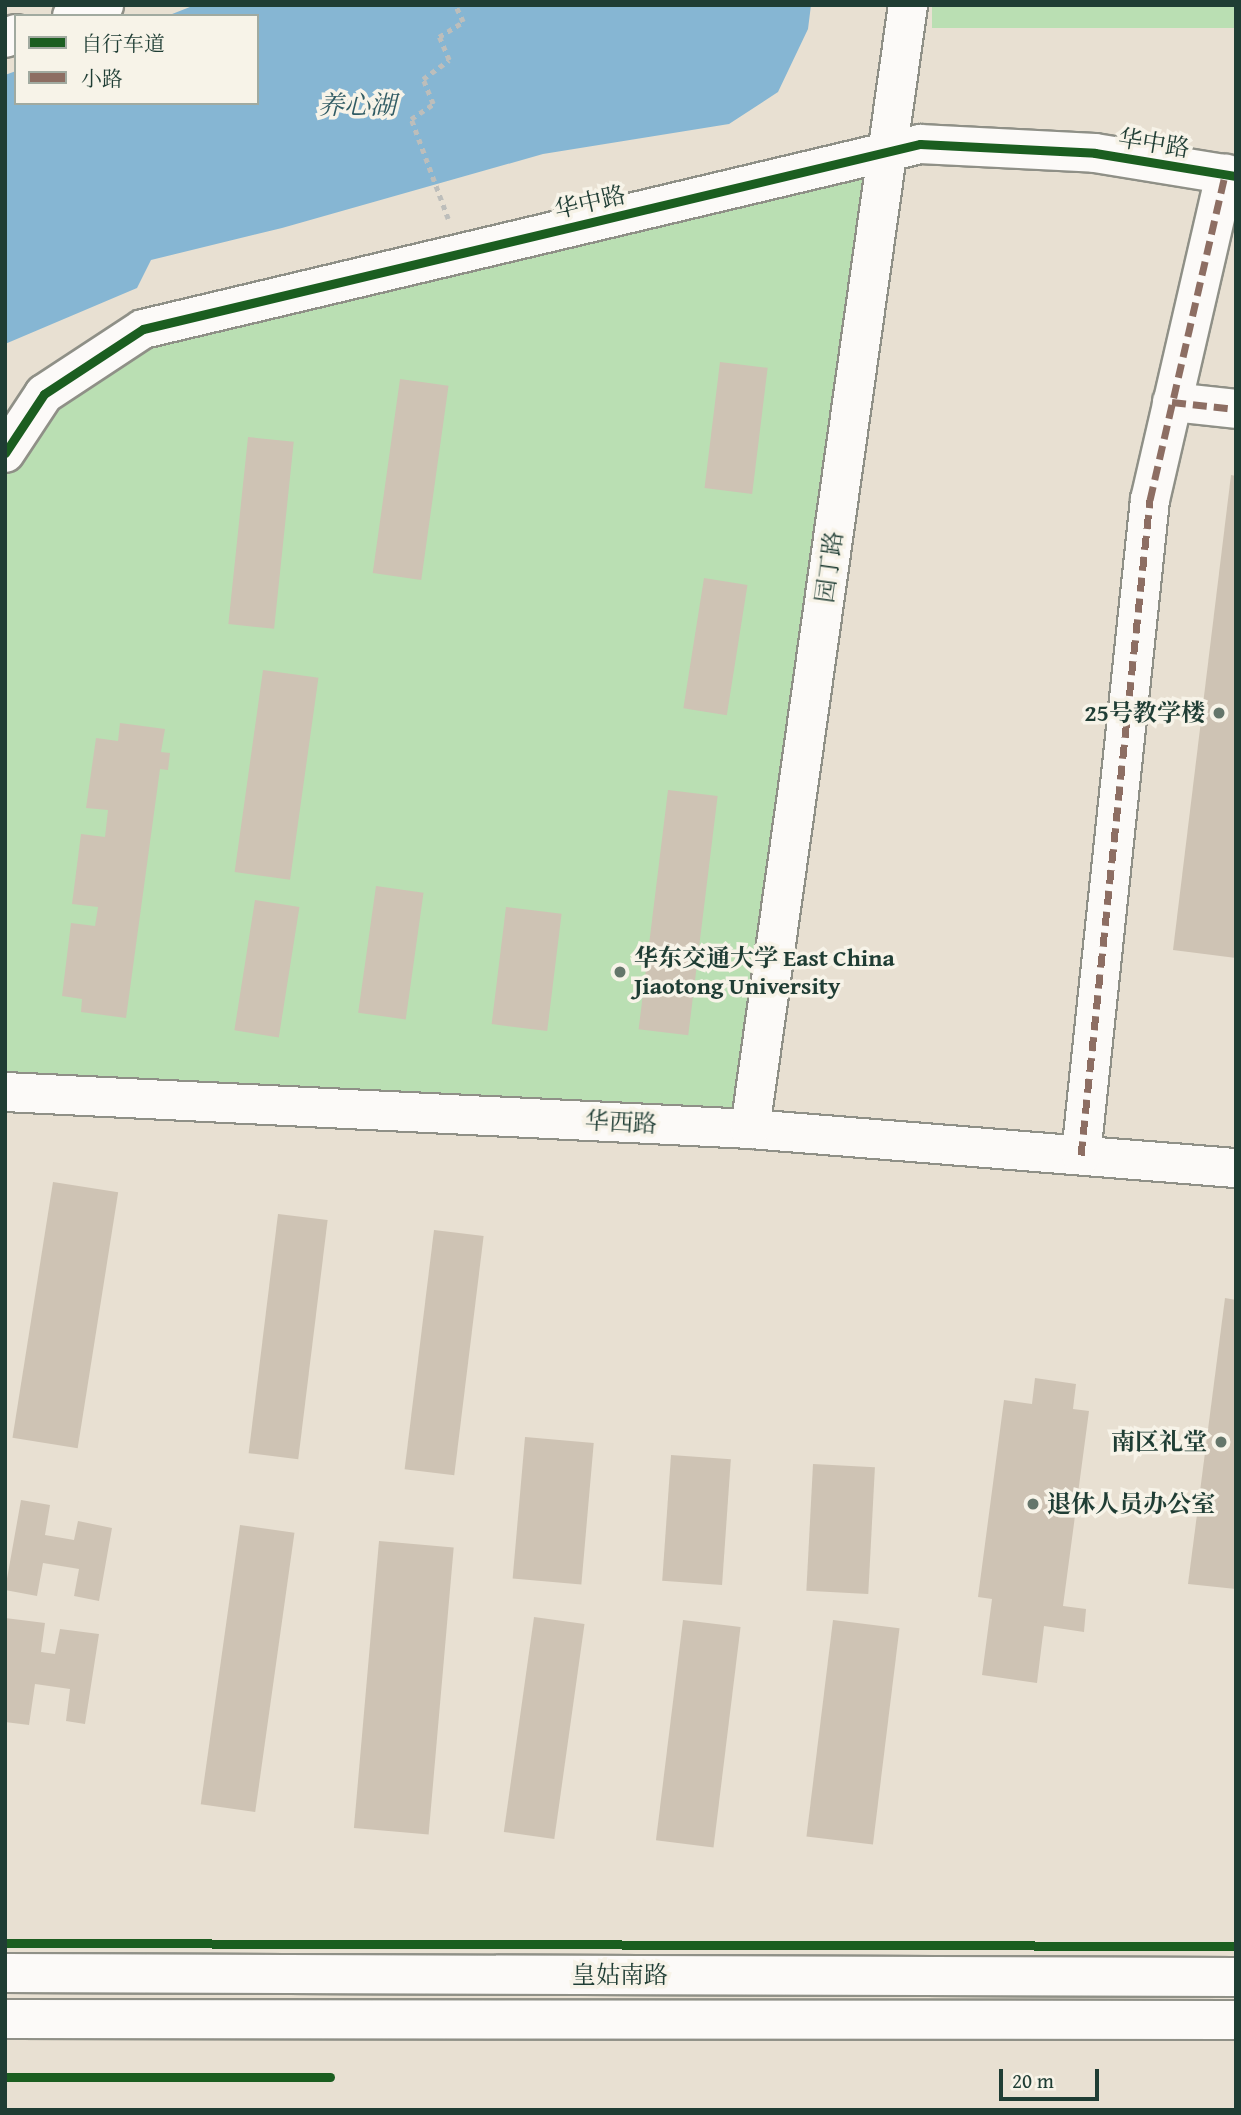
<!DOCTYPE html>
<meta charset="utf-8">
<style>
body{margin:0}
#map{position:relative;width:1241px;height:2115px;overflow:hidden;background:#e8e0d2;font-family:"Gentium Book Plus","Noto Serif SC",serif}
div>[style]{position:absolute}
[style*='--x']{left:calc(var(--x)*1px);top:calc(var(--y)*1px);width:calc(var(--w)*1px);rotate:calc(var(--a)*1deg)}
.green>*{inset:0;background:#badfb3;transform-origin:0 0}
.water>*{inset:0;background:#86b6d3}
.building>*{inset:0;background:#cec3b4;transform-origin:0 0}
.path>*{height:4.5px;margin-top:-2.25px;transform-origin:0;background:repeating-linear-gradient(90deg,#bdbebb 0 5px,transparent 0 10px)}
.roads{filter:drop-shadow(2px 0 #8f9087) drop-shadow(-2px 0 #8f9087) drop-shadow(0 2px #8f9087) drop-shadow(0 -2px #8f9087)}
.minor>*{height:38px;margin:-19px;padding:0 19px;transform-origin:19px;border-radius:19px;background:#fcfaf8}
.quiet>*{height:7px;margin-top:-3.5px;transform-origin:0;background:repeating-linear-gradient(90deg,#8d6e63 0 14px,transparent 0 21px)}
.cycleway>*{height:9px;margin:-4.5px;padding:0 4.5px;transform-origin:4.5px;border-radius:4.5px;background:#1b5e20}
.dots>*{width:19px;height:19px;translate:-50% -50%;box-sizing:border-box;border:4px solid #f7f3e8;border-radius:50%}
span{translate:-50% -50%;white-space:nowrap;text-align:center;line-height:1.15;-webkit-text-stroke:7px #f7f3e8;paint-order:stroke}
.street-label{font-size:24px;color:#1f3d34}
.poi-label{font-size:24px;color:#1f3d34;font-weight:700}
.right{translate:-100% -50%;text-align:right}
.left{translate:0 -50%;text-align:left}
.water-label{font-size:26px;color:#315c64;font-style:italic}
.frame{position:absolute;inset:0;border:7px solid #1f3d34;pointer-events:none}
.legend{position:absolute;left:14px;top:14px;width:245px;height:91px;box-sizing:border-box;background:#f7f3e8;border:2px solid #a1aaa0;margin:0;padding:9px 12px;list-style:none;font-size:21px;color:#1f3d34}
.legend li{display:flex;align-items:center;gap:14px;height:35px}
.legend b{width:35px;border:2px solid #a1aaa0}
.scale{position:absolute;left:999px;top:2069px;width:100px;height:32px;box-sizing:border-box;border:4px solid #1f3d34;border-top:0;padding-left:9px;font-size:21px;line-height:24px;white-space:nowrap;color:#1f3d34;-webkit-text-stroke:5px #f7f3e8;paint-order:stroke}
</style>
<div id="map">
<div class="green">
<i style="left:932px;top:5px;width:304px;height:23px"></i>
<i style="clip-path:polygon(867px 175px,746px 1125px,5px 1084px,5px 483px,9px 464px,52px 399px,147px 337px)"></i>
</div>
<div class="water">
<i style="clip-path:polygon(195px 5px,811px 5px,808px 29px,778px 92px,729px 124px,543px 154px,282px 228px,151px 260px,137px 288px,5px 344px,5px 75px,16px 71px,16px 103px,257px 103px,257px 16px,167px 16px)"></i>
</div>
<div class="building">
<i style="left:720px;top:362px;width:48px;height:127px;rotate:7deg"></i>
<i style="left:400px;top:379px;width:49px;height:196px;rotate:8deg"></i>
<i style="left:248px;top:437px;width:46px;height:188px;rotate:6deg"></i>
<i style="clip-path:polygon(1231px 475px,1236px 476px,1236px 958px,1173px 950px)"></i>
<i style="left:704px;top:578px;width:44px;height:132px;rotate:9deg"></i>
<i style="left:263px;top:670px;width:56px;height:204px;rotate:8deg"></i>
<i style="clip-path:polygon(120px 723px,165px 729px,161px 752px,170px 753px,168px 770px,160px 769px,126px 1018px,81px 1012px,82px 999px,62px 996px,71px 923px,95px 926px,98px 907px,72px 904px,81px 834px,105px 837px,108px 810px,86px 808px,96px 738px,118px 741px)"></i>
<i style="left:668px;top:790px;width:50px;height:241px;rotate:7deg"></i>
<i style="left:376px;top:886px;width:48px;height:128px;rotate:8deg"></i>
<i style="left:255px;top:900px;width:45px;height:132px;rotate:9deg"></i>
<i style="left:506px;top:907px;width:56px;height:118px;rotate:7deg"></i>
<i style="left:53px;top:1182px;width:66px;height:259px;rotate:9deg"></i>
<i style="left:278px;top:1214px;width:50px;height:241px;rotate:7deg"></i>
<i style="left:434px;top:1230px;width:50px;height:241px;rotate:7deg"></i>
<i style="clip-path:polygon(1225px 1298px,1236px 1300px,1236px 1589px,1188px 1584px)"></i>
<i style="clip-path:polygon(1035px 1378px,1076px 1384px,1073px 1409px,1089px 1411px,1063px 1606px,1086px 1609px,1084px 1632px,1044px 1626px,1037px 1683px,982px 1675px,992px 1599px,978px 1597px,1004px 1400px,1032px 1404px)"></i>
<i style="left:525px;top:1437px;width:69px;height:142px;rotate:5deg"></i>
<i style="left:671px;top:1455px;width:60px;height:126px;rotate:4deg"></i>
<i style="left:813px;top:1464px;width:62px;height:127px;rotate:3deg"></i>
<i style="clip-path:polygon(21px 1500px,50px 1505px,45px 1535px,74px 1540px,78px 1521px,112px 1528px,99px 1601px,74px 1596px,79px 1569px,43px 1563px,37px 1596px,5px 1590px)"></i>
<i style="left:240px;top:1525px;width:55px;height:282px;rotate:8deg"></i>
<i style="left:379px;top:1541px;width:75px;height:288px;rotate:5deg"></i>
<i style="left:534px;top:1617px;width:51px;height:217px;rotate:8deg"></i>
<i style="clip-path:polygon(5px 1618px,45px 1623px,41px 1652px,55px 1654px,60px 1629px,99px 1634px,85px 1724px,66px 1721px,70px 1689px,35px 1684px,29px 1725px,5px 1722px)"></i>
<i style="left:683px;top:1620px;width:58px;height:222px;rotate:7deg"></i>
<i style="left:833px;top:1620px;width:67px;height:218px;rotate:7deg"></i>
</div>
<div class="path">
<i style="--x:448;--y:219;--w:107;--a:-110.3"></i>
<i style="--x:411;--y:119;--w:27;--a:-34"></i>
<i style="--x:433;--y:104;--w:27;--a:-112"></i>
<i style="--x:423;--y:79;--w:32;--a:-36"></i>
<i style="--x:449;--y:60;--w:25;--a:-113"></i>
<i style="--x:439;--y:37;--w:28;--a:-32"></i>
<i style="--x:463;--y:22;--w:19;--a:-115"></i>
</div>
<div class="roads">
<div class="minor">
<i style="--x:72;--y:16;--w:34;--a:-19"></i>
<i style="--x:5;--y:38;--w:12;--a:-20"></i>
<i style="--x:1172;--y:402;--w:64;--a:6.2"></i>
<i style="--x:5;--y:453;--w:71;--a:-56.5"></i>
<i style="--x:44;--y:394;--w:118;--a:-33.3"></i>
<i style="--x:143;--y:329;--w:799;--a:-13.39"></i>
<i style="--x:920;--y:144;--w:175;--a:2.9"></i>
<i style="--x:1095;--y:153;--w:143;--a:9.3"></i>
<i style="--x:5;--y:1092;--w:746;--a:2.84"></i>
<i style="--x:750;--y:1129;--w:488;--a:4.6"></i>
<i style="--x:750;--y:1129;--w:1135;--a:-82"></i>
<i style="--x:1081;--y:1155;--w:659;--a:-83.99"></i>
<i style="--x:1150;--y:500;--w:335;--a:-77"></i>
<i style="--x:5;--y:1973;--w:1231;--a:0.19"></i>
<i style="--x:5;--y:2019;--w:1231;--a:0.05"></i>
</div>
</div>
<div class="quiet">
<i style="--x:1172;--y:402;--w:64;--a:6.2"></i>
<i style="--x:1081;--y:1155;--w:659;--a:-83.99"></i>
<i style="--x:1150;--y:500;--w:335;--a:-77"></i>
</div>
<div class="cycleway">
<i style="--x:5;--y:453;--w:71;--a:-56.5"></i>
<i style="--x:44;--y:394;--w:118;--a:-33.3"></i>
<i style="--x:143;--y:329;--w:799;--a:-13.39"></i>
<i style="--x:920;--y:144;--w:175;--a:2.9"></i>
<i style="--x:1095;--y:153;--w:143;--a:9.3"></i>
<i style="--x:5;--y:1943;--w:1231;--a:0.14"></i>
<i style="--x:5;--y:2077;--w:325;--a:0"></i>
</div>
<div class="dots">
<i style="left:1219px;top:713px;background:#65766b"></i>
<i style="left:620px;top:972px;background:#65766b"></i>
<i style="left:1221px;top:1442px;background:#65766b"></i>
<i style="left:1033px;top:1504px;background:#65766b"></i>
</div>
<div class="street-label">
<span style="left:1154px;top:143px;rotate:9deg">华中路</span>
<span style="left:590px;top:202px;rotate:-13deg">华中路</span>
<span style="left:829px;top:567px;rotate:-82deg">园丁路</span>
<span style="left:621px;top:1122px;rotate:3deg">华西路</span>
<span style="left:620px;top:1975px">皇姑南路</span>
</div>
<div class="poi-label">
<span class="right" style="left:1205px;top:713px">25号教学楼</span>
<span class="left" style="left:634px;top:972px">华东交通大学 East China<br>Jiaotong University</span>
<span class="right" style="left:1207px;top:1442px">南区礼堂</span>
<span class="left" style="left:1047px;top:1504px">退休人员办公室</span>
</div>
<div class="water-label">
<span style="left:357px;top:105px">养心湖</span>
</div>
<div class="frame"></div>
<ul class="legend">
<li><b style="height:9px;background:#1b5e20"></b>自行车道</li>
<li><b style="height:9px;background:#8d6e63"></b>小路</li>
</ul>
<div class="scale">20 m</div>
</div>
